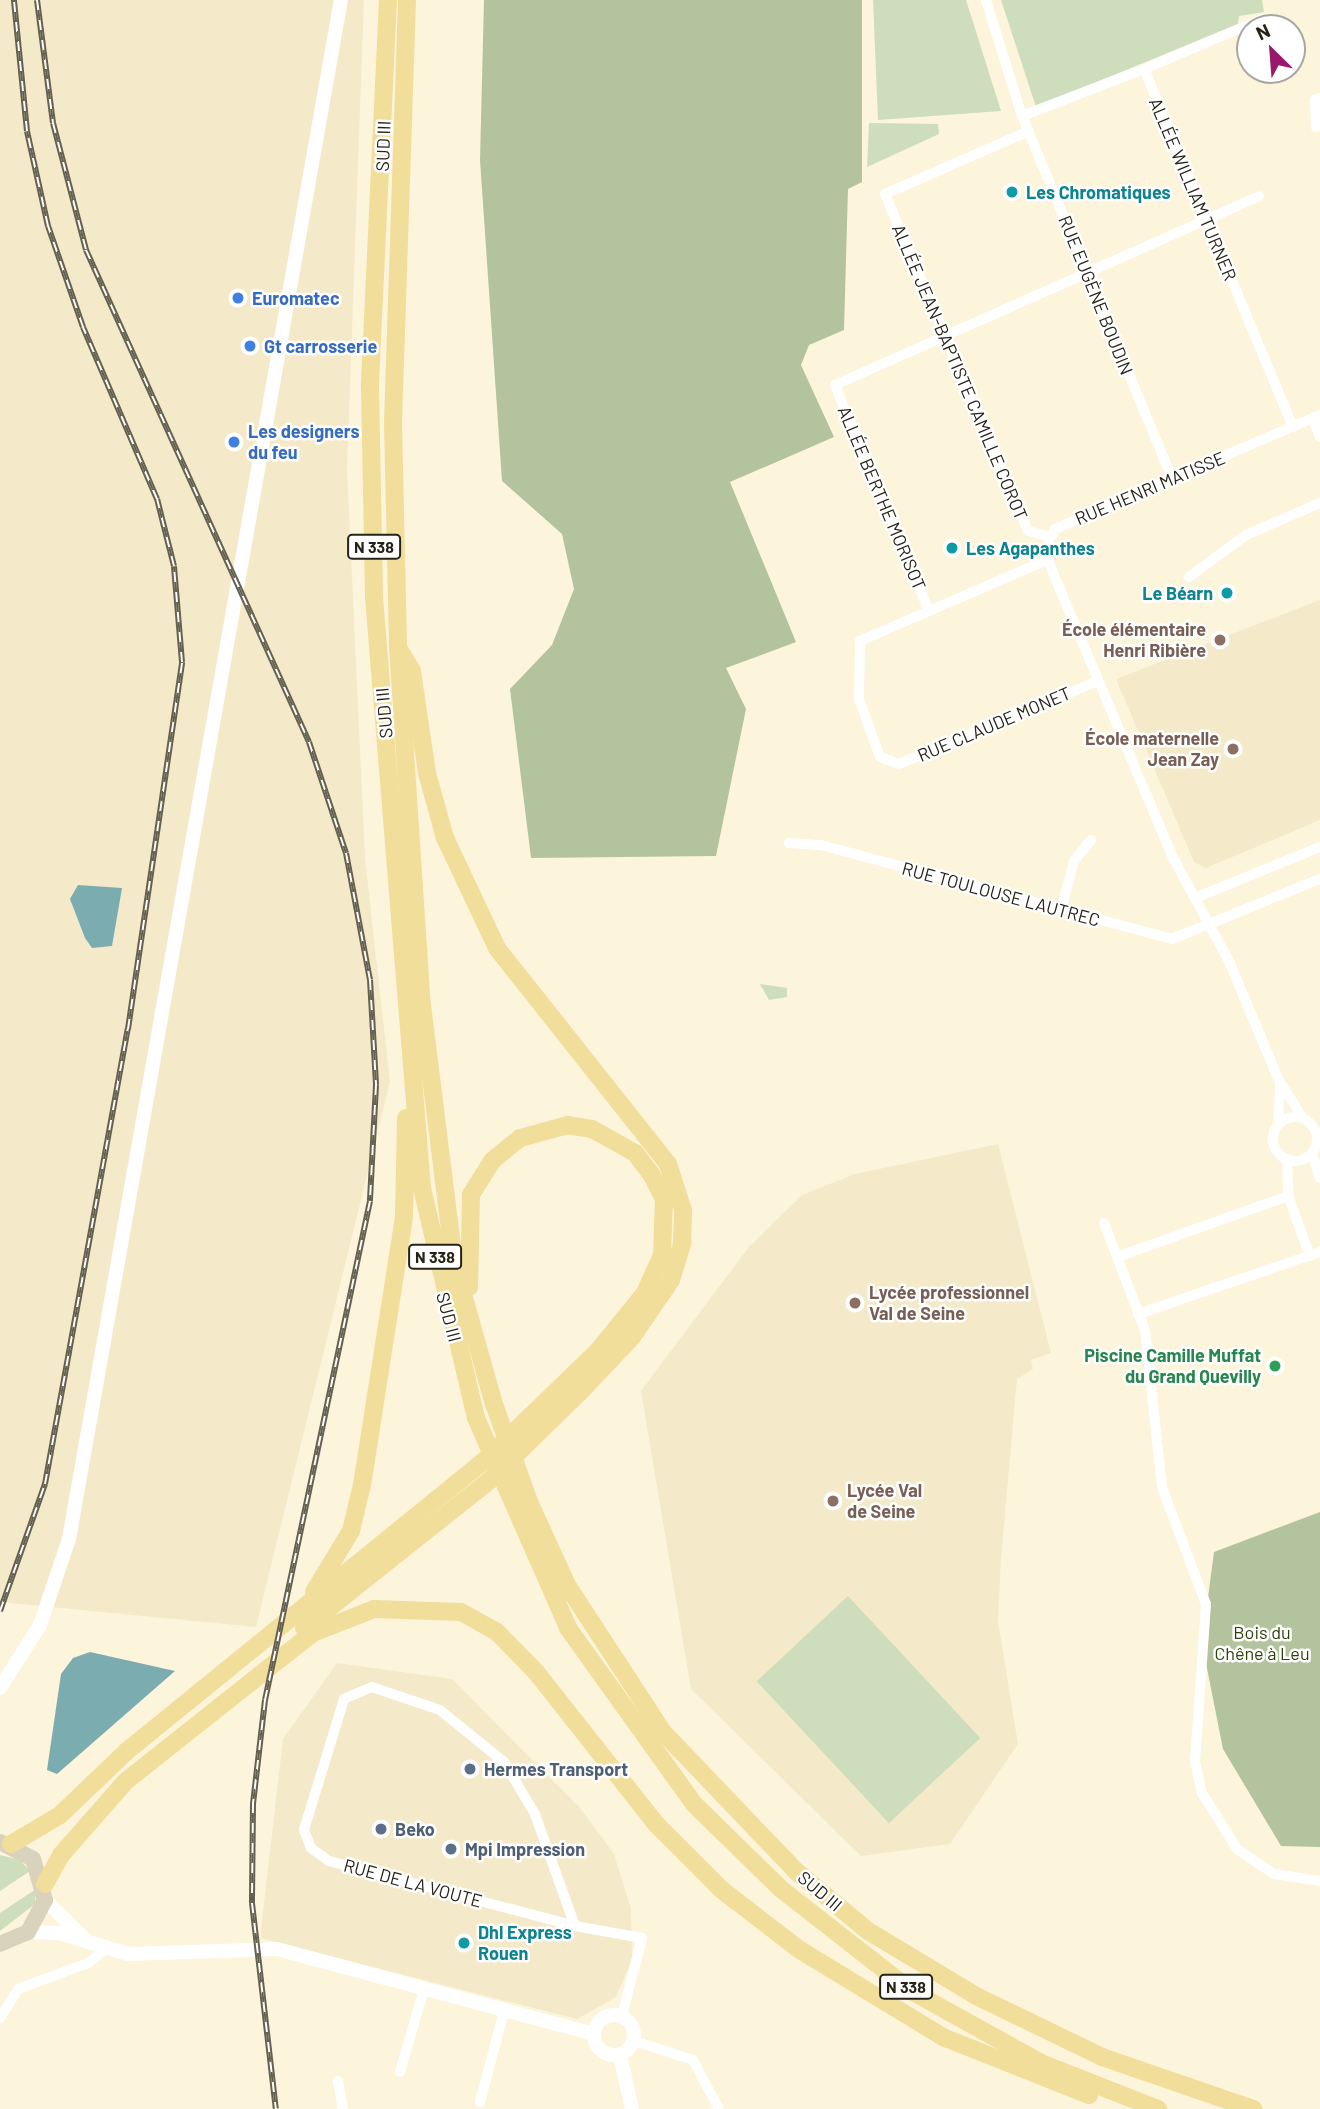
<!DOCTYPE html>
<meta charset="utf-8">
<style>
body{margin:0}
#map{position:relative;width:1320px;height:2109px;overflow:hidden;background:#fcf5db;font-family:Barlow,sans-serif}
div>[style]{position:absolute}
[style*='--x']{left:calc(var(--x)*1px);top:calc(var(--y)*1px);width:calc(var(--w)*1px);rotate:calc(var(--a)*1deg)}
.built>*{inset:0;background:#f4eac9}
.green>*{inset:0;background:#ceddbc;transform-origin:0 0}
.forest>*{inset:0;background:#b3c39e}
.water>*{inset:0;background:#7aacb0}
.minor>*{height:10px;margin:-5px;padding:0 5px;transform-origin:5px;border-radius:5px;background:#fff}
.minor>.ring{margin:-5px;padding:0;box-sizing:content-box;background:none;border:10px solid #fff;border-radius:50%}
.tertiary>*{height:14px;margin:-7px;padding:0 7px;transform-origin:7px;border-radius:7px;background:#fff}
.tertiary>.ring{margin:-7px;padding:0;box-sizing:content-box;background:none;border:14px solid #fff;border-radius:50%}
.secondary>*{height:16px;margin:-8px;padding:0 8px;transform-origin:8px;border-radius:8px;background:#d9d2bd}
.trunk>*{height:18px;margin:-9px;padding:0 9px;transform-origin:9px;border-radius:9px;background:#f2de9b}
.rail>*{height:6px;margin-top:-3px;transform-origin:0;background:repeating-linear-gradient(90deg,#fff 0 10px,#656152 0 20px);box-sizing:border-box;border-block:2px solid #656152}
.dots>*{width:19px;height:19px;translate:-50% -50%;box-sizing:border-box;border:4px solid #fff;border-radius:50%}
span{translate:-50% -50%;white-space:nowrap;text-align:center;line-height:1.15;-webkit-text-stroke:5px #fff;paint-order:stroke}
.shield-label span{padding:2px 5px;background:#fff;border:2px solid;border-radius:5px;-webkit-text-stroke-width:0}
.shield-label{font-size:16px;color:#262319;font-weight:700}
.street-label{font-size:18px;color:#262319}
.culture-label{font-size:18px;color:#0d838f;font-weight:700}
.left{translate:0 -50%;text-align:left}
.right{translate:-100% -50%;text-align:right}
.shop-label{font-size:18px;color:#366cbe;font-weight:700}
.education-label{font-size:18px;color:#785e54;font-weight:700}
.leisure-label{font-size:18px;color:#27864d;font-weight:700}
.park-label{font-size:18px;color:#2e4208}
.service-label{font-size:18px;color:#4e5e75;font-weight:700}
.north{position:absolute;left:1236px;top:14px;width:70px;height:70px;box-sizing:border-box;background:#fff;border:2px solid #a8a7a3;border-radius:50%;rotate:335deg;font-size:19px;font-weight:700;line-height:28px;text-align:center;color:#262319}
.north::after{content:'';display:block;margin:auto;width:24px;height:32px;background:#99176d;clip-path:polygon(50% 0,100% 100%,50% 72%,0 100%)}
</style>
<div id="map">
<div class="built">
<i style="clip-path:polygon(0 0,364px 0,347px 468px,365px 858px,390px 1082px,256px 1627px,0 1602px)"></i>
<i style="clip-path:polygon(1320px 600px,1320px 820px,1206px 868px,1194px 862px,1116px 679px)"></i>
<i style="clip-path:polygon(998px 1144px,1051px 1353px,1031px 1360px,1033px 1369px,1017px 1379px,1001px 1559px,998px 1621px,1018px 1744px,950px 1844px,861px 1856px,691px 1689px,641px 1391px,748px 1248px,802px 1195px,855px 1174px)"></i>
<i style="clip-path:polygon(337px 1663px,452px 1679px,581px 1809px,614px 1854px,631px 1909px,632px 1960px,616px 1997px,577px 2019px,260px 1938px,283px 1739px)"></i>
</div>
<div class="green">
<i style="clip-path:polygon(873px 0,966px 0,1001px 111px,878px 120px)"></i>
<i style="clip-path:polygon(1001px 0,1262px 0,1264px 12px,1239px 16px,1238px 24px,1036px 107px)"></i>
<i style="clip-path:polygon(869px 123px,938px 124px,939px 134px,867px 167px)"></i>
<i style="clip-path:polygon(760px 984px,787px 988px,787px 997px,769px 1000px)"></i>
<i style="left:848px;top:1596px;width:194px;height:125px;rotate:47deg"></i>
<i style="clip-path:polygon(0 1855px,20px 1860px,30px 1871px,0 1891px)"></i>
<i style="clip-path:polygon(36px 1889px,35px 1904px,0 1931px,0 1913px)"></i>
</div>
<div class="forest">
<i style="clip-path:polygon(484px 0,862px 0,862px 182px,848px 189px,844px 330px,809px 345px,801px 365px,834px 437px,730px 482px,796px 642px,726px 668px,746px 709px,716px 856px,531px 858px,510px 689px,552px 645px,574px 589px,562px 534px,502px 481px,480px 160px)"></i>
<i style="clip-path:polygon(1320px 1512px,1320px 1847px,1281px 1846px,1223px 1749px,1202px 1643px,1214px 1552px)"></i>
</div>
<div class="water">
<i style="clip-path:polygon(78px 885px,122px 888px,112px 946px,92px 948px,85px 938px,70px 899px)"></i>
<i style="clip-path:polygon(90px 1652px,175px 1671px,57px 1774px,47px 1770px,61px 1674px,73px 1658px)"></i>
</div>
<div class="minor">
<i style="--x:986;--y:0;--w:121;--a:72.8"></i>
<i style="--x:1022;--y:116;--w:393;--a:67.5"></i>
<i style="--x:1262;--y:19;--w:128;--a:157"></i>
<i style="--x:1144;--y:69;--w:388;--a:67.4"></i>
<i style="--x:1022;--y:116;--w:131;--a:-21.1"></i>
<i style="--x:1316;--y:127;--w:27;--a:-92"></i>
<i style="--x:1315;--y:100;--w:5;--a:-22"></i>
<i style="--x:1029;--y:131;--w:157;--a:156.4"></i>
<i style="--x:885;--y:194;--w:366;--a:67"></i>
<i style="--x:1028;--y:531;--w:21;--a:14"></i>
<i style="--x:1313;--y:418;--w:20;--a:70"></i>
<i style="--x:1047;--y:560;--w:204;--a:156.6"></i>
<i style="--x:860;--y:641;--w:58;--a:91"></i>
<i style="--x:859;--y:699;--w:62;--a:70.1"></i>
<i style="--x:880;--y:757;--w:20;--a:20"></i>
<i style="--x:899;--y:764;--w:215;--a:-22.7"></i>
<i style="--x:1189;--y:577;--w:71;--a:-36.4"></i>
<i style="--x:1246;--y:535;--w:81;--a:-23.4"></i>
<i style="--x:929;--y:611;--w:245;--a:-112.6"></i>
<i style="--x:835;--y:385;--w:464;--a:-24"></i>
<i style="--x:789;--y:843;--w:32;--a:4"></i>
<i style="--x:821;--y:845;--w:363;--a:15"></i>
<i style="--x:1172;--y:939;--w:160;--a:-22.1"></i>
<i style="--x:1195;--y:898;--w:135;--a:-22.2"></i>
<i style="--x:1061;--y:910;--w:51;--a:-75.1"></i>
<i style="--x:1074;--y:861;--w:27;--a:-51"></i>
<i style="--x:1282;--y:1085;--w:39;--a:58"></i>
<i class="ring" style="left:1273px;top:1117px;width:34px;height:34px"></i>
<i style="--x:1278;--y:1125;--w:42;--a:-87.3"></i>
<i style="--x:1280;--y:1083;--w:132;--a:-112.7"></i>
<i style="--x:1229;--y:961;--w:117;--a:-118.5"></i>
<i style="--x:1173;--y:858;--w:333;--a:-112.8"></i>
<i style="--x:1044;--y:551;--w:25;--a:-63"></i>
<i style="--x:1055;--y:529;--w:288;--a:-23.3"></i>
<i style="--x:1312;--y:1154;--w:25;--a:72"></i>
<i style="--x:1287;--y:1159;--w:37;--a:88"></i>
<i style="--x:1288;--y:1196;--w:64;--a:69.9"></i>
<i style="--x:1104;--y:1223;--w:115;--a:69"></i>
<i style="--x:1145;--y:1330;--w:158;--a:83.8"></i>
<i style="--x:1162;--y:1487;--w:125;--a:69.4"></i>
<i style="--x:1206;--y:1604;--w:157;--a:94"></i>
<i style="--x:1195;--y:1761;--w:33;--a:78"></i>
<i style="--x:1202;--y:1793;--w:66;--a:58"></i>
<i style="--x:1237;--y:1849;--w:45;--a:34"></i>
<i style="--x:1274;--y:1874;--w:47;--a:8.7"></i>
<i style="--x:1117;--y:1257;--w:182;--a:-19.6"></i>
<i style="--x:1138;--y:1314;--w:192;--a:-18.8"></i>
<i style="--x:575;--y:1926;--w:119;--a:-109.7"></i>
<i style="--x:535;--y:1814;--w:61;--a:-120.8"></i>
<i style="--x:504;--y:1762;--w:82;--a:-140.9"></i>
<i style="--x:440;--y:1710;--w:72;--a:-161.3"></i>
<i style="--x:372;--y:1687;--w:30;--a:157"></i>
<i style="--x:344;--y:1699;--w:137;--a:107"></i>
<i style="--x:304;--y:1830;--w:19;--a:69"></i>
<i style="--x:311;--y:1848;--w:22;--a:36"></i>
<i style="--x:329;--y:1861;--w:254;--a:14.8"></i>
<i style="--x:575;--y:1926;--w:68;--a:10.2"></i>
<i style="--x:642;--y:1938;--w:81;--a:104.4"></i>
<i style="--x:0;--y:2018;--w:34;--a:-58"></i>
<i style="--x:18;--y:1989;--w:75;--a:-20.4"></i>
<i style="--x:88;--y:1963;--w:23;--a:-38"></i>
<i style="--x:634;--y:2041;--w:62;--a:17.9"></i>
<i style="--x:693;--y:2060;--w:55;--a:62"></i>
<i style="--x:400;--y:2072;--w:86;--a:-73.9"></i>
<i style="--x:338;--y:2081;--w:28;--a:80"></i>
<i style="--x:480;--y:2102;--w:94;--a:-75.2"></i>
</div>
<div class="tertiary">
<i style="--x:0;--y:1688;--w:75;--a:-57.6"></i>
<i style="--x:40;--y:1625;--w:91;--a:-71.4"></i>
<i style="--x:69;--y:1539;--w:1563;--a:-79.98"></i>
<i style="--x:45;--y:1900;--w:57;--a:44.3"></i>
<i style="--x:28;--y:1932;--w:32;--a:2"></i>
<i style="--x:60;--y:1933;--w:71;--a:17.2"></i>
<i style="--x:128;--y:1954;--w:149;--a:-1.9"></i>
<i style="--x:277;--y:1949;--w:328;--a:15"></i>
<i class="ring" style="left:594px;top:2015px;width:26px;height:26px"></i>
<i style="--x:620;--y:2055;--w:55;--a:77.5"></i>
</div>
<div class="secondary">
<i style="--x:0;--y:1842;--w:37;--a:27"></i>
<i style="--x:33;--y:1859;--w:43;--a:73.7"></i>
<i style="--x:45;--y:1900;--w:36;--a:118"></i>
<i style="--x:28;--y:1932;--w:30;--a:157"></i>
</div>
<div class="trunk">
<i style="--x:388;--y:0;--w:387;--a:92.7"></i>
<i style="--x:370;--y:387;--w:210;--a:88.9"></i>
<i style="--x:374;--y:597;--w:593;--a:85.36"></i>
<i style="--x:422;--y:1188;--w:236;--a:76.8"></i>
<i style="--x:476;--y:1418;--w:229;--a:66.3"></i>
<i style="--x:568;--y:1628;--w:216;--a:54.4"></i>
<i style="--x:694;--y:1804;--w:122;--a:44.3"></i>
<i style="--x:781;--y:1889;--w:167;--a:38"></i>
<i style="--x:913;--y:1992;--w:146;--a:29"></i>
<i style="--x:1041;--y:2063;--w:126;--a:21.5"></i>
<i style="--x:407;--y:0;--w:424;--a:91.9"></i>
<i style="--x:393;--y:424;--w:223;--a:88.7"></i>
<i style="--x:398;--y:647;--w:359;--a:86.2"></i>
<i style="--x:422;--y:1005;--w:259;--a:82.9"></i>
<i style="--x:454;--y:1262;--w:148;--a:74.3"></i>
<i style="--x:494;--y:1404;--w:106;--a:70.2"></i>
<i style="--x:530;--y:1504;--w:89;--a:65.4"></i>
<i style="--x:567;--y:1585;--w:176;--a:56.9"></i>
<i style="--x:663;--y:1732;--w:194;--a:46.3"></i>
<i style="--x:797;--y:1872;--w:92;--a:39.7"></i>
<i style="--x:868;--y:1931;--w:126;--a:31"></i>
<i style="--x:976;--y:1996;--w:140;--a:25.8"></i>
<i style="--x:1102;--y:2057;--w:160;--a:19"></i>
<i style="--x:314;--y:1592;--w:71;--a:-58.8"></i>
<i style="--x:351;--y:1531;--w:47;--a:-76.6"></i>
<i style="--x:362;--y:1485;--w:272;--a:-81.1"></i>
<i style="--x:404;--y:1216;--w:98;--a:-88.8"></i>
<i style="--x:304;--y:1628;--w:238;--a:-38.5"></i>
<i style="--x:490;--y:1480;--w:126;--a:-44.4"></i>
<i style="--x:580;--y:1392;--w:76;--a:-46.6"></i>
<i style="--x:632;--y:1337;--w:69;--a:-55.6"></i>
<i style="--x:671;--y:1280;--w:39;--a:-73"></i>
<i style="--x:682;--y:1243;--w:33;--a:-88"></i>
<i style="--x:683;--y:1210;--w:48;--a:-108.1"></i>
<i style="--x:668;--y:1164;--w:275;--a:-128.4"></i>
<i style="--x:497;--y:948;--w:122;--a:-115.3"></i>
<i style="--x:445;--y:838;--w:67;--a:-105.5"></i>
<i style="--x:427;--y:773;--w:103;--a:-98.4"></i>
<i style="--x:412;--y:671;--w:26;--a:-121"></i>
<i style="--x:11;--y:1844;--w:57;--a:-30.6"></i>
<i style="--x:60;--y:1815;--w:93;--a:-43.7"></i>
<i style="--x:127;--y:1751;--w:460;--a:-39.1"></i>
<i style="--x:484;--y:1461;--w:158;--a:-44"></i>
<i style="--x:598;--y:1351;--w:75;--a:-51"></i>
<i style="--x:645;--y:1293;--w:42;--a:-65.9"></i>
<i style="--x:662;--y:1255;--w:56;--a:-88"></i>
<i style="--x:664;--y:1199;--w:28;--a:-117"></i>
<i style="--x:651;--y:1174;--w:26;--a:-127"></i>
<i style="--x:635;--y:1153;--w:49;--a:-150.8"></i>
<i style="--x:592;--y:1129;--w:24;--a:-171"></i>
<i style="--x:568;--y:1125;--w:50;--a:164.8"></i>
<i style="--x:520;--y:1138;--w:36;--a:141"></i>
<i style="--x:492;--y:1161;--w:40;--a:122"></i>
<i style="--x:471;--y:1195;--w:92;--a:91.2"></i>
<i style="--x:45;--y:1884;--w:33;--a:-61"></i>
<i style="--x:61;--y:1855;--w:98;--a:-48.7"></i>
<i style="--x:126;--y:1781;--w:238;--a:-38.4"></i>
<i style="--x:313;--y:1633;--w:66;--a:-21.5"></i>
<i style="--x:374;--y:1609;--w:87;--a:2"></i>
<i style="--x:461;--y:1612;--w:41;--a:29.1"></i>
<i style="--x:497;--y:1632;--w:56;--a:45.7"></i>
<i style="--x:536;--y:1672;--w:195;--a:51.7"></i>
<i style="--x:657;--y:1825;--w:92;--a:45"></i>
<i style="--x:722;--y:1890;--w:98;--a:37.6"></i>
<i style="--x:800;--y:1950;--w:170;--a:31.3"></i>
<i style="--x:945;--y:2038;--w:155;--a:21.6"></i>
</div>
<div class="rail">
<i style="--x:37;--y:0;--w:124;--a:82.6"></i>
<i style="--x:53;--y:123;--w:131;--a:75.4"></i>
<i style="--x:86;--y:250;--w:540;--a:65.62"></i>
<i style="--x:309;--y:742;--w:117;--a:71.6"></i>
<i style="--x:346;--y:853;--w:129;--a:79.3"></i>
<i style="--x:370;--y:980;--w:105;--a:86.7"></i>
<i style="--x:376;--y:1085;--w:116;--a:93"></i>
<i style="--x:370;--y:1201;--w:510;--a:101.88"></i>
<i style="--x:265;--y:1700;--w:104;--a:96.6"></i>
<i style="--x:253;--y:1803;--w:100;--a:90.6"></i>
<i style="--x:252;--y:1903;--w:207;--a:83.4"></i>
<i style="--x:0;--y:1611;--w:135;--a:-70.5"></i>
<i style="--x:45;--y:1484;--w:463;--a:-79.7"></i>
<i style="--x:128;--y:1029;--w:371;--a:-81.6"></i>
<i style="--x:182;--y:662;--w:96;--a:-94.8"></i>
<i style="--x:174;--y:566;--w:69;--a:-104.2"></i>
<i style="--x:157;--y:499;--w:187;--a:-113.3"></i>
<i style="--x:83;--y:327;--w:107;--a:-109.1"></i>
<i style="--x:48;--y:226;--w:97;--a:-102.5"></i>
<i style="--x:27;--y:131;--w:132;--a:-95.7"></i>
</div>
<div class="dots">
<i style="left:1012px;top:192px;background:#0f9aa8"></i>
<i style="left:238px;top:298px;background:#3f7fe0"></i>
<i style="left:250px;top:346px;background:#3f7fe0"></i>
<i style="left:234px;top:442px;background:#3f7fe0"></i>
<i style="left:952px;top:548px;background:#0f9aa8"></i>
<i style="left:1227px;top:593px;background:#0f9aa8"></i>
<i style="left:1220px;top:640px;background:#8d6e63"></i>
<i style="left:1233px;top:749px;background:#8d6e63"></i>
<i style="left:855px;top:1303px;background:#8d6e63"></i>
<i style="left:1275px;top:1366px;background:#2e9e5b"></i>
<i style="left:833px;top:1501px;background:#8d6e63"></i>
<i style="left:470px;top:1769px;background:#5c6f8a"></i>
<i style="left:381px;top:1829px;background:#5c6f8a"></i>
<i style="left:451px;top:1849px;background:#5c6f8a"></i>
<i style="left:464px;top:1943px;background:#0f9aa8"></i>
</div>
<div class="shield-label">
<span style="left:374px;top:547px">N 338</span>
<span style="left:435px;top:1257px">N 338</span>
<span style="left:906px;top:1987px">N 338</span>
</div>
<div class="street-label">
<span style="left:383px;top:146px;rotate:-88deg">SUD III</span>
<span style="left:1193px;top:189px;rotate:67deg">ALLÉE WILLIAM TURNER</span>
<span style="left:1096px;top:295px;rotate:68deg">RUE EUGÈNE BOUDIN</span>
<span style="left:960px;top:372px;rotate:67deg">ALLÉE JEAN-BAPTISTE CAMILLE COROT</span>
<span style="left:1150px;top:488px;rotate:-23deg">RUE HENRI MATISSE</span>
<span style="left:882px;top:498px;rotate:67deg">ALLÉE BERTHE MORISOT</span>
<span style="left:384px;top:713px;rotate:-95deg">SUD III</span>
<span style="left:994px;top:724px;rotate:-23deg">RUE CLAUDE MONET</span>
<span style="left:1001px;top:894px;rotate:15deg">RUE TOULOUSE LAUTREC</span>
<span style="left:449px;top:1317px;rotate:75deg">SUD III</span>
<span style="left:413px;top:1883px;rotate:15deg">RUE DE LA VOUTE</span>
<span style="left:820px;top:1891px;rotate:40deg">SUD III</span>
</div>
<div class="culture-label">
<span class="left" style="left:1026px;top:192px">Les Chromatiques</span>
<span class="left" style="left:966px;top:548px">Les Agapanthes</span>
<span class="right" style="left:1213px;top:593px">Le Béarn</span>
<span class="left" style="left:478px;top:1943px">Dhl Express<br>Rouen</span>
</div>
<div class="shop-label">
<span class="left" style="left:252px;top:298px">Euromatec</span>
<span class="left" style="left:264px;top:346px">Gt carrosserie</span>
<span class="left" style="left:248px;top:442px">Les designers<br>du feu</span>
</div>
<div class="education-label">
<span class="right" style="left:1206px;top:640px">École élémentaire<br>Henri Ribière</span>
<span class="right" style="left:1219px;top:749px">École maternelle<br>Jean Zay</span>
<span class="left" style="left:869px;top:1303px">Lycée professionnel<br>Val de Seine</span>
<span class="left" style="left:847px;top:1501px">Lycée Val<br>de Seine</span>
</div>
<div class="leisure-label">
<span class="right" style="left:1261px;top:1366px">Piscine Camille Muffat<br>du Grand Quevilly</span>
</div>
<div class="park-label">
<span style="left:1262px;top:1643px">Bois du<br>Chêne à Leu</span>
</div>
<div class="service-label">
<span class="left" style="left:484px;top:1769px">Hermes Transport</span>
<span class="left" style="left:395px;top:1829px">Beko</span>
<span class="left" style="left:465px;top:1849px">Mpi Impression</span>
</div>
<div class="north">N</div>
</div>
